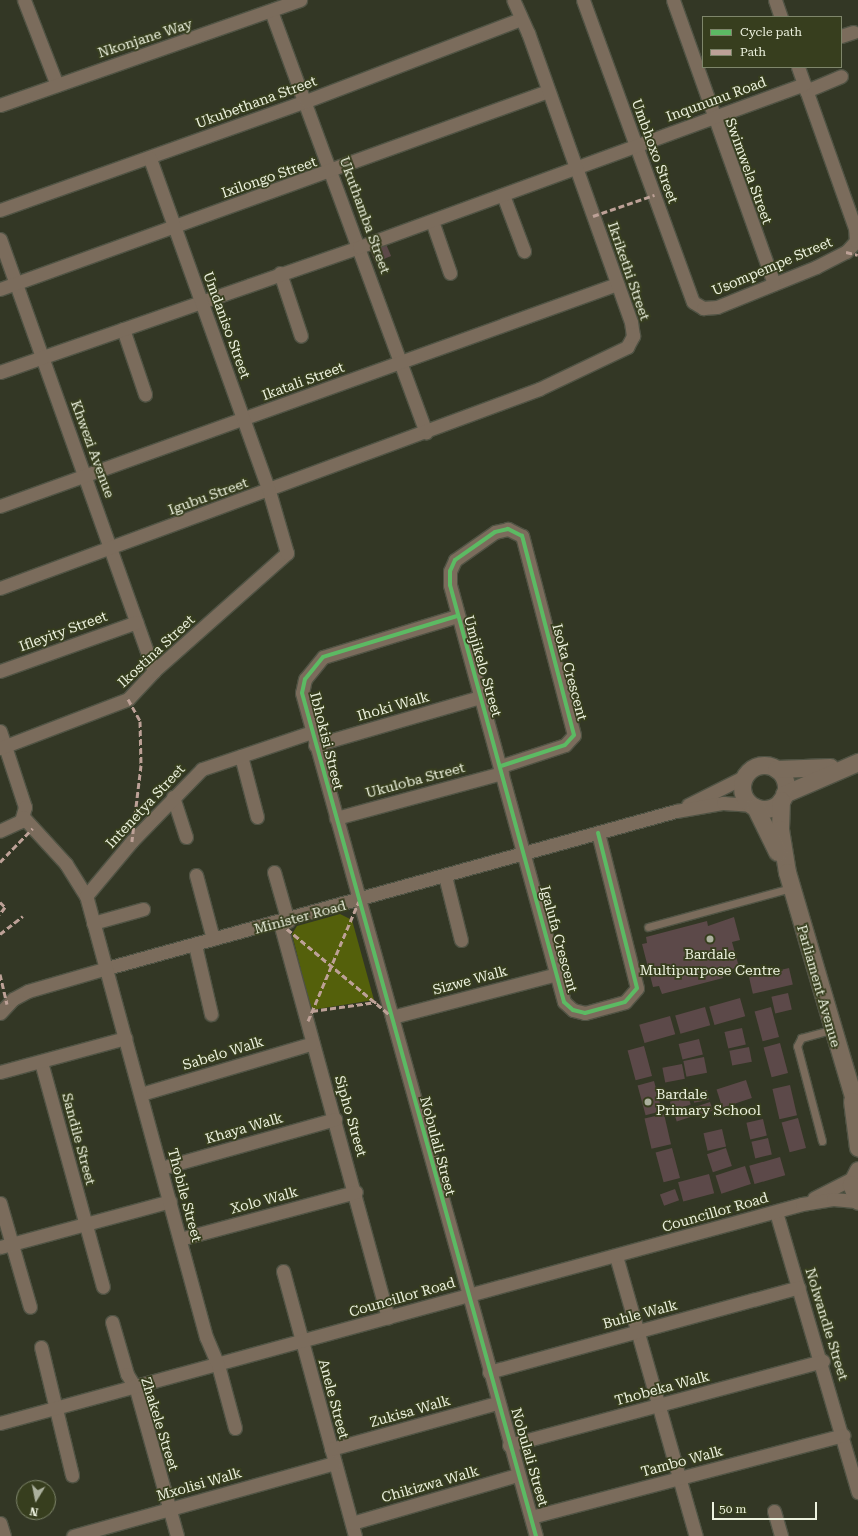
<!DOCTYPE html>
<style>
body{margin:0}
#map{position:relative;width:858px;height:1536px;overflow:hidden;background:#333725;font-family:"Roboto Serif",serif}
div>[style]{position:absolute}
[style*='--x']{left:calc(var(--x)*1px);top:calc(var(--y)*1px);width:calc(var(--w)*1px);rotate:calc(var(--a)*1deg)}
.green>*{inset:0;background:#54600b}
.building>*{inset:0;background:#5c4949;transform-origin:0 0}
.roads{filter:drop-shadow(1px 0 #505344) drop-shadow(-1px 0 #505344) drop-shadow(0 1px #505344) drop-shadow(0 -1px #505344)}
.service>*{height:7px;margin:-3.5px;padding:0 3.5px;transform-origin:3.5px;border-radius:3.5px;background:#7b6c5c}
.minor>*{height:13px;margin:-6.5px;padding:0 6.5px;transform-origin:6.5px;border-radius:6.5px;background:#7b6c5c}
.tertiary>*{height:17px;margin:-8.5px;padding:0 8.5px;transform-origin:8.5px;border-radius:8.5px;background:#7b6c5c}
.tertiary>.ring{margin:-8.5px;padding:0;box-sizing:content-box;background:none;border:17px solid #7b6c5c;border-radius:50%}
.quiet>*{height:3px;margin-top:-1.5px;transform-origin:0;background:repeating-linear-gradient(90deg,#bda197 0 6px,transparent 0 9px)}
.cycleway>*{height:4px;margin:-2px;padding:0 2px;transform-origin:2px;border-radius:2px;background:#5cba63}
.dots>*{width:11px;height:11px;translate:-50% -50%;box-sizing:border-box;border:2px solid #373e1e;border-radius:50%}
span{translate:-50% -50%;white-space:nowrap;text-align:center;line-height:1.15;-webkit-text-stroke:3.5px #373e1e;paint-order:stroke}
.street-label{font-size:14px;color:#ecf1de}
.poi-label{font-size:14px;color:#ecf1de}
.left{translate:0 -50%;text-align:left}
.legend{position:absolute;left:702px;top:16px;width:140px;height:52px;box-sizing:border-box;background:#373e1e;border:1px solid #7f866b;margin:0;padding:5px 7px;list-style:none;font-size:12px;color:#ecf1de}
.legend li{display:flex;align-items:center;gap:8px;height:20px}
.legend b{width:20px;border:1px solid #7f866b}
.north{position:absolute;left:16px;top:1480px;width:40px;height:40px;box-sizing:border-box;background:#373e1e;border:1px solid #7f866b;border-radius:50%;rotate:190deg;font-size:11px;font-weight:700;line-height:16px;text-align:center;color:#ecf1de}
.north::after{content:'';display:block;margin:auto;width:14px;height:18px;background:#abb09d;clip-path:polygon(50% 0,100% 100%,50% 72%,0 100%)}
.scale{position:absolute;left:712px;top:1502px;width:105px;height:18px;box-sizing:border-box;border:2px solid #ecf1de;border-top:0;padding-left:5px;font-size:12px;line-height:14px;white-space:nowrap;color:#ecf1de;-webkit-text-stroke:3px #373e1e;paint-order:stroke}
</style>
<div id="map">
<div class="green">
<i style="clip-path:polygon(340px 914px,352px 920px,374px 1000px,311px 1010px,292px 934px,297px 926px)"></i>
</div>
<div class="building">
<i style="left:386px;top:244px;width:13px;height:17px;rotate:67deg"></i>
<i style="clip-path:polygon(734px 917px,740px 940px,732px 942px,739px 967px,721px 972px,723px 978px,662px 994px,659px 986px,653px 987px,642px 944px,647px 943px,646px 937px,707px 921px,708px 926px)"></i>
<i style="left:789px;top:968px;width:17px;height:41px;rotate:77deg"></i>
<i style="left:788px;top:993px;width:17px;height:17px;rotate:77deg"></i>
<i style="left:740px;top:998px;width:19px;height:32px;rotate:74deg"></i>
<i style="left:705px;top:1007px;width:19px;height:31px;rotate:74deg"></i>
<i style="left:771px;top:1007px;width:31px;height:17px;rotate:75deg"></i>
<i style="left:670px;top:1016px;width:19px;height:32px;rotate:74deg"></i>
<i style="left:742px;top:1028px;width:17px;height:18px;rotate:77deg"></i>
<i style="left:699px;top:1039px;width:16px;height:21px;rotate:76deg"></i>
<i style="left:780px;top:1043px;width:31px;height:17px;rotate:75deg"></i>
<i style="left:644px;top:1046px;width:31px;height:17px;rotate:75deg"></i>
<i style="left:749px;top:1047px;width:15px;height:20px;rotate:79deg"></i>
<i style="left:704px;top:1057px;width:16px;height:21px;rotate:79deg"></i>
<i style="left:682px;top:1064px;width:15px;height:20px;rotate:79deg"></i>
<i style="left:746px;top:1080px;width:19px;height:31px;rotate:72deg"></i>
<i style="left:654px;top:1081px;width:31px;height:17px;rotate:75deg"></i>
<i style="left:790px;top:1085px;width:31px;height:18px;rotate:77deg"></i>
<i style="left:707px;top:1090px;width:10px;height:15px;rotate:79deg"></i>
<i style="left:688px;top:1096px;width:9px;height:19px;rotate:72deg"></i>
<i style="left:710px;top:1102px;width:9px;height:15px;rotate:72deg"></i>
<i style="left:692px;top:1107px;width:9px;height:19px;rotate:72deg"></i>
<i style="left:664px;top:1114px;width:31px;height:20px;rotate:77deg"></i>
<i style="left:798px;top:1118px;width:31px;height:17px;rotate:75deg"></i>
<i style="left:763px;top:1119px;width:17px;height:17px;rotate:77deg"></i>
<i style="left:722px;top:1129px;width:18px;height:19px;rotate:77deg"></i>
<i style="left:768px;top:1138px;width:17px;height:17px;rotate:77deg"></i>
<i style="left:672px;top:1148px;width:31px;height:17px;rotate:75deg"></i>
<i style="left:726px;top:1148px;width:19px;height:20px;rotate:72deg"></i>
<i style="left:780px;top:1157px;width:19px;height:32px;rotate:74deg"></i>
<i style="left:745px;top:1166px;width:19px;height:31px;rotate:72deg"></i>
<i style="left:709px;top:1174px;width:20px;height:32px;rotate:75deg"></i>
<i style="left:675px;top:1189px;width:12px;height:16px;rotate:70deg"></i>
</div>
<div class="roads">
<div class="service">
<i style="--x:648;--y:927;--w:148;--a:-15.3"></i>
<i style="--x:822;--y:1141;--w:98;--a:-104.7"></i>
<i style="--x:797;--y:1046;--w:9;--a:-63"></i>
<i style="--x:801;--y:1038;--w:31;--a:-15"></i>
</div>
<div class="minor">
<i style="--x:24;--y:0;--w:91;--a:68.8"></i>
<i style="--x:583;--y:0;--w:321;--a:70"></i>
<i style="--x:693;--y:302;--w:12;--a:31"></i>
<i style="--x:703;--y:308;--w:14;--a:-4"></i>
<i style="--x:717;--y:307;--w:107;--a:-22"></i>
<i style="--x:816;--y:267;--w:34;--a:-27"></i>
<i style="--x:846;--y:252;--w:15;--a:-48"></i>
<i style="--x:856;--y:241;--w:13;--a:-94"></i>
<i style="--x:855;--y:228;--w:171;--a:-109.5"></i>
<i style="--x:673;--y:0;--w:301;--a:70.4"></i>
<i style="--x:775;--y:0;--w:18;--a:71"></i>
<i style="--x:271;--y:11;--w:449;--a:69.8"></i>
<i style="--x:841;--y:36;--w:13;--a:-18"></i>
<i style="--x:806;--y:91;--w:38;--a:-23"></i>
<i style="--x:0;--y:105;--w:318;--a:-19.3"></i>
<i style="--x:503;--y:195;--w:60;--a:69.4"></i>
<i style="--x:0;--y:210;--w:325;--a:-19.6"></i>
<i style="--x:306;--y:101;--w:230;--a:-20.9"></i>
<i style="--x:432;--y:221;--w:55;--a:70.9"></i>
<i style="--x:0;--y:239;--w:459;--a:70.4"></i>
<i style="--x:280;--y:273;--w:66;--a:71.6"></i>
<i style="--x:0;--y:289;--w:583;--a:-19.87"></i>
<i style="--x:123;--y:329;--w:69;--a:71.3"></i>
<i style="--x:0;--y:372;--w:380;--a:-19.2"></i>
<i style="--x:359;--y:247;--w:474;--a:-20.1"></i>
<i style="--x:0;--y:506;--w:656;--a:-19.79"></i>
<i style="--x:0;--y:588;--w:575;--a:-20.26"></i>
<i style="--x:539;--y:389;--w:98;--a:-25.5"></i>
<i style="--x:627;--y:347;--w:13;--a:-61"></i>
<i style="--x:633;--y:336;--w:14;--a:-98"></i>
<i style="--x:631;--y:322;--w:307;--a:-109.6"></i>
<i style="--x:528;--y:33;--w:36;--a:-114"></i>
<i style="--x:457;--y:616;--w:140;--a:163"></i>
<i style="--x:323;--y:657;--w:28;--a:129"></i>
<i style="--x:305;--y:679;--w:14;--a:102"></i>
<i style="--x:302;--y:693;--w:875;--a:74.49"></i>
<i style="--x:0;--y:671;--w:145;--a:-19.7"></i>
<i style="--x:0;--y:731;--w:80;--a:71.8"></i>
<i style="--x:25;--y:807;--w:15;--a:106"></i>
<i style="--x:21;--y:821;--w:23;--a:155"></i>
<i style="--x:315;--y:745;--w:172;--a:-16.2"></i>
<i style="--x:0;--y:748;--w:137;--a:-20.9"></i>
<i style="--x:128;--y:699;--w:38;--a:-47"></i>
<i style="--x:154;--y:671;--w:178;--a:-41.6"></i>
<i style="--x:287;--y:553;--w:65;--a:-106.2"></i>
<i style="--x:269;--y:491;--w:354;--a:-109.7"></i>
<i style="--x:241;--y:756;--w:63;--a:75.3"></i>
<i style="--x:501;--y:766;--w:67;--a:-18.2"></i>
<i style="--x:565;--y:745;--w:13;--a:-48"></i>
<i style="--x:574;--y:735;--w:206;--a:-104.6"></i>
<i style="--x:522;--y:536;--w:16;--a:-153"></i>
<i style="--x:508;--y:529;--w:13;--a:167"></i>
<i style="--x:495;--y:532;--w:49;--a:145"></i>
<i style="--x:455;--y:560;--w:12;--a:114"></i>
<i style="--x:450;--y:571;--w:14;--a:90"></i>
<i style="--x:450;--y:585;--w:432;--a:74.7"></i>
<i style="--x:564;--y:1002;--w:12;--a:42"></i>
<i style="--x:573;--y:1010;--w:12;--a:14"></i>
<i style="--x:585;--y:1013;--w:41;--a:-15.4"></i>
<i style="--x:625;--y:1002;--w:18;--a:-49"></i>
<i style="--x:637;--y:988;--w:160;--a:-104.1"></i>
<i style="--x:173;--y:797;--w:42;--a:72"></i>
<i style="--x:688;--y:805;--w:63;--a:-26.6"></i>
<i style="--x:23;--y:817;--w:64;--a:47.5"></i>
<i style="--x:66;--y:864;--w:38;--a:58"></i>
<i style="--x:336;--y:818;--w:172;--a:-15.2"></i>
<i style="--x:274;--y:872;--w:51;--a:74.1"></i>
<i style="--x:196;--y:875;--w:66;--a:75.1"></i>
<i style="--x:445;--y:876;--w:66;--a:76"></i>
<i style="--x:93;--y:923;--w:52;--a:-15.6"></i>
<i style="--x:280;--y:923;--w:409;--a:74.7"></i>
<i style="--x:195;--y:945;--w:71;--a:76.9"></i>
<i style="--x:0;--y:1013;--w:19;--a:-47"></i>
<i style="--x:13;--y:999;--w:17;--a:-28"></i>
<i style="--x:28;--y:991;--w:82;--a:-16.2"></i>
<i style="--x:107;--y:968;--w:590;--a:-15.43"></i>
<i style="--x:676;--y:811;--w:48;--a:-9.7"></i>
<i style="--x:723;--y:803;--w:27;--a:4"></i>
<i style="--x:392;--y:1017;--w:171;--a:-14.6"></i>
<i style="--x:41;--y:1062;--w:233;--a:74.6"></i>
<i style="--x:0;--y:1072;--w:130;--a:-15.2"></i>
<i style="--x:141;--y:1094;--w:179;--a:-16.5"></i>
<i style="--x:161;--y:1168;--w:181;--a:-15.7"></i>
<i style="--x:814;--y:1198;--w:44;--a:-27.1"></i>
<i style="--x:0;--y:1203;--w:108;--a:73.9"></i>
<i style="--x:776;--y:1212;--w:292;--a:73.7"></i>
<i style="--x:180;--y:1239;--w:182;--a:-15"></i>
<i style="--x:0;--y:1247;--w:176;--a:-15.1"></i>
<i style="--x:616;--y:1256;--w:291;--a:74.1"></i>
<i style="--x:283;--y:1271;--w:275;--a:74.8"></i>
<i style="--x:112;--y:1322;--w:54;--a:73.9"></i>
<i style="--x:127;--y:1374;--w:17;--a:59"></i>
<i style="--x:136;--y:1389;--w:153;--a:74.4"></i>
<i style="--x:41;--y:1347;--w:132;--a:76.4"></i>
<i style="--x:489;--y:1372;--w:321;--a:-15.3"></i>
<i style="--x:0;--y:1423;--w:831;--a:-15.27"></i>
<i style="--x:802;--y:1204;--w:31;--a:-9"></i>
<i style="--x:833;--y:1199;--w:25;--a:5"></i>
<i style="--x:235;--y:1428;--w:65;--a:-105.1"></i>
<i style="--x:218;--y:1365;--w:30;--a:-113"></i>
<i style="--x:206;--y:1337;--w:457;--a:-105.2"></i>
<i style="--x:86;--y:896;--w:72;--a:-50.1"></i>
<i style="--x:132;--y:841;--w:100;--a:-45.8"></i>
<i style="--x:202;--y:769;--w:116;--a:-18.6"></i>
<i style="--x:509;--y:1445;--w:325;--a:-15"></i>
<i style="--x:331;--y:1449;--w:172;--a:-15.5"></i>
<i style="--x:774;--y:1511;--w:26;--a:74"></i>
<i style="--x:531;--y:1517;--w:323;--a:-14.7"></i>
<i style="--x:0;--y:1523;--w:14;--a:73"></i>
<i style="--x:352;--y:1523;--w:172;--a:-16.2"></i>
<i style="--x:73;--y:1536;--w:271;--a:-15.6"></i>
</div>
<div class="tertiary">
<i class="ring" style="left:742px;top:765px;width:27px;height:27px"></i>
<i style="--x:776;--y:769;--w:54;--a:-2.1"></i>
<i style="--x:784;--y:794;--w:81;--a:-23.4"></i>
<i style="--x:781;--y:800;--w:29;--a:92"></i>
<i style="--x:780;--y:829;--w:44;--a:80.8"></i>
<i style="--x:787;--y:872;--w:251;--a:73.6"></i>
<i style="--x:755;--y:807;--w:50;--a:63.9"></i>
<i style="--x:852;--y:1101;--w:47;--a:82.7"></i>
<i style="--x:858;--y:1170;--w:16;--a:117"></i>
<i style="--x:851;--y:1184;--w:18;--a:68"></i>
</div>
</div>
<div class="quiet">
<i style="--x:593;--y:216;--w:65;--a:-19"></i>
<i style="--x:846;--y:252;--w:12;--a:14"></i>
<i style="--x:128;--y:699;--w:25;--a:61"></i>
<i style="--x:140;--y:721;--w:44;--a:88.7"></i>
<i style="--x:141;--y:765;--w:77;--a:96.8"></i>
<i style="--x:0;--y:862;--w:47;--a:-45.9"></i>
<i style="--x:0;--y:902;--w:7;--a:45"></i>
<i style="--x:5;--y:907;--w:9;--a:126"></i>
<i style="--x:280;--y:923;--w:143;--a:39.9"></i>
<i style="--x:0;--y:934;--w:29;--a:-38"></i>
<i style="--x:0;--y:974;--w:31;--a:77"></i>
<i style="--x:312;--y:1011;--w:65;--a:-8"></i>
<i style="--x:308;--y:1021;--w:130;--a:-67"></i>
</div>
<div class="cycleway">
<i style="--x:457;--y:616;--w:140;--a:163"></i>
<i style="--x:323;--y:657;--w:28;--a:129"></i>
<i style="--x:305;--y:679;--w:14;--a:102"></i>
<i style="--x:302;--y:693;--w:875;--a:74.49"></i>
<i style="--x:501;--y:766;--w:67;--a:-18.2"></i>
<i style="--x:565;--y:745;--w:13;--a:-48"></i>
<i style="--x:574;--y:735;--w:206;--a:-104.6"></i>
<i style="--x:522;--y:536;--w:16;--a:-153"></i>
<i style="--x:508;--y:529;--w:13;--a:167"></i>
<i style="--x:495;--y:532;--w:49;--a:145"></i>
<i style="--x:455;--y:560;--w:12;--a:114"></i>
<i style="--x:450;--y:571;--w:14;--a:90"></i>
<i style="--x:450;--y:585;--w:432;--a:74.7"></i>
<i style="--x:564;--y:1002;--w:12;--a:42"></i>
<i style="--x:573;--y:1010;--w:12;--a:14"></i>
<i style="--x:585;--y:1013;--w:41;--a:-15.4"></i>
<i style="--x:625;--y:1002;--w:18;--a:-49"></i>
<i style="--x:637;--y:988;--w:160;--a:-104.1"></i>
</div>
<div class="dots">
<i style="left:710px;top:939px;background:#abb09d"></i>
<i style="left:648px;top:1102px;background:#abb09d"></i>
</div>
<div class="street-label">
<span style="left:145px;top:38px;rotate:-18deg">Nkonjane Way</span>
<span style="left:716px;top:99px;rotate:-20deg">Inqununu Road</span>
<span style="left:256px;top:102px;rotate:-20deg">Ukubethana Street</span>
<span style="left:655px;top:151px;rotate:70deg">Umbhoxo Street</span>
<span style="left:749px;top:171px;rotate:70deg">Swimwela Street</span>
<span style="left:269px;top:177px;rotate:-19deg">Ixilongo Street</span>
<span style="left:365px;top:215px;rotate:70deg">Ukuthamba Street</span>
<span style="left:772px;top:266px;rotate:-23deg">Usompempe Street</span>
<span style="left:629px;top:271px;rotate:71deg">Ikrikethi Street</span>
<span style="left:227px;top:325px;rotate:70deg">Umdaniso Street</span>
<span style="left:303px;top:381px;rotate:-20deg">Ikatali Street</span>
<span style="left:93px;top:449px;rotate:70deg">Khwezi Avenue</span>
<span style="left:208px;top:496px;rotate:-20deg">Igubu Street</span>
<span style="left:63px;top:631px;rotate:-20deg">Ifleyity Street</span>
<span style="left:156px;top:651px;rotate:-43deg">Ikostina Street</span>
<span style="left:483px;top:666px;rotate:74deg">Umjikelo Street</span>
<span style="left:570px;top:672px;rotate:75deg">Isoka Crescent</span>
<span style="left:393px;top:706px;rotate:-16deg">Ihoki Walk</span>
<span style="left:327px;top:741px;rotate:76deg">Ibhokisi Street</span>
<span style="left:415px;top:780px;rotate:-15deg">Ukuloba Street</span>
<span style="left:145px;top:806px;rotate:-47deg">Intenetya Street</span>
<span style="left:300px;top:917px;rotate:-15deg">Minister Road</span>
<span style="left:559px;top:939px;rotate:75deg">Igalufa Crescent</span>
<span style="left:470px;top:980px;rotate:-15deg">Sizwe Walk</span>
<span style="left:819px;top:986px;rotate:74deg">Parliament Avenue</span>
<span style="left:223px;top:1053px;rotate:-17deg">Sabelo Walk</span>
<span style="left:351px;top:1116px;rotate:74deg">Sipho Street</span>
<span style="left:244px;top:1128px;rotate:-16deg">Khaya Walk</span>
<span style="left:79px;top:1139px;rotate:75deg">Sandile Street</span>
<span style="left:438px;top:1146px;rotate:75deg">Nobulali Street</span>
<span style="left:185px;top:1195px;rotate:75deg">Thobile Street</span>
<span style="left:264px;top:1200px;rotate:-15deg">Xolo Walk</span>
<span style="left:715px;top:1212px;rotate:-16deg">Councillor Road</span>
<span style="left:402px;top:1297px;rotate:-16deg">Councillor Road</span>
<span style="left:640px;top:1314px;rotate:-15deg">Buhle Walk</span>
<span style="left:827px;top:1324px;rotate:73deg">Nolwandle Street</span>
<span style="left:662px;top:1388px;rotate:-15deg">Thobeka Walk</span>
<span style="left:334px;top:1399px;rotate:75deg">Anele Street</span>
<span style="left:410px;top:1411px;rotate:-16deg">Zukisa Walk</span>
<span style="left:160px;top:1424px;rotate:73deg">Zhakele Street</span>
<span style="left:530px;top:1457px;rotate:74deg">Nobulali Street</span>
<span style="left:682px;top:1461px;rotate:-15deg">Tambo Walk</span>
<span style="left:199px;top:1484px;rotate:-16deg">Mxolisi Walk</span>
<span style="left:430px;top:1484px;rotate:-16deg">Chikizwa Walk</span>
</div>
<div class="poi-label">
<span style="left:710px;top:962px">Bardale<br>Multipurpose Centre</span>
<span class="left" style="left:656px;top:1102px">Bardale<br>Primary School</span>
</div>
<ul class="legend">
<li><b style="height:5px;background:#5cba63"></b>Cycle path</li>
<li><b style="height:5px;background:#bda197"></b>Path</li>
</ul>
<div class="north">N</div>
<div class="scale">50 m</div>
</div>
